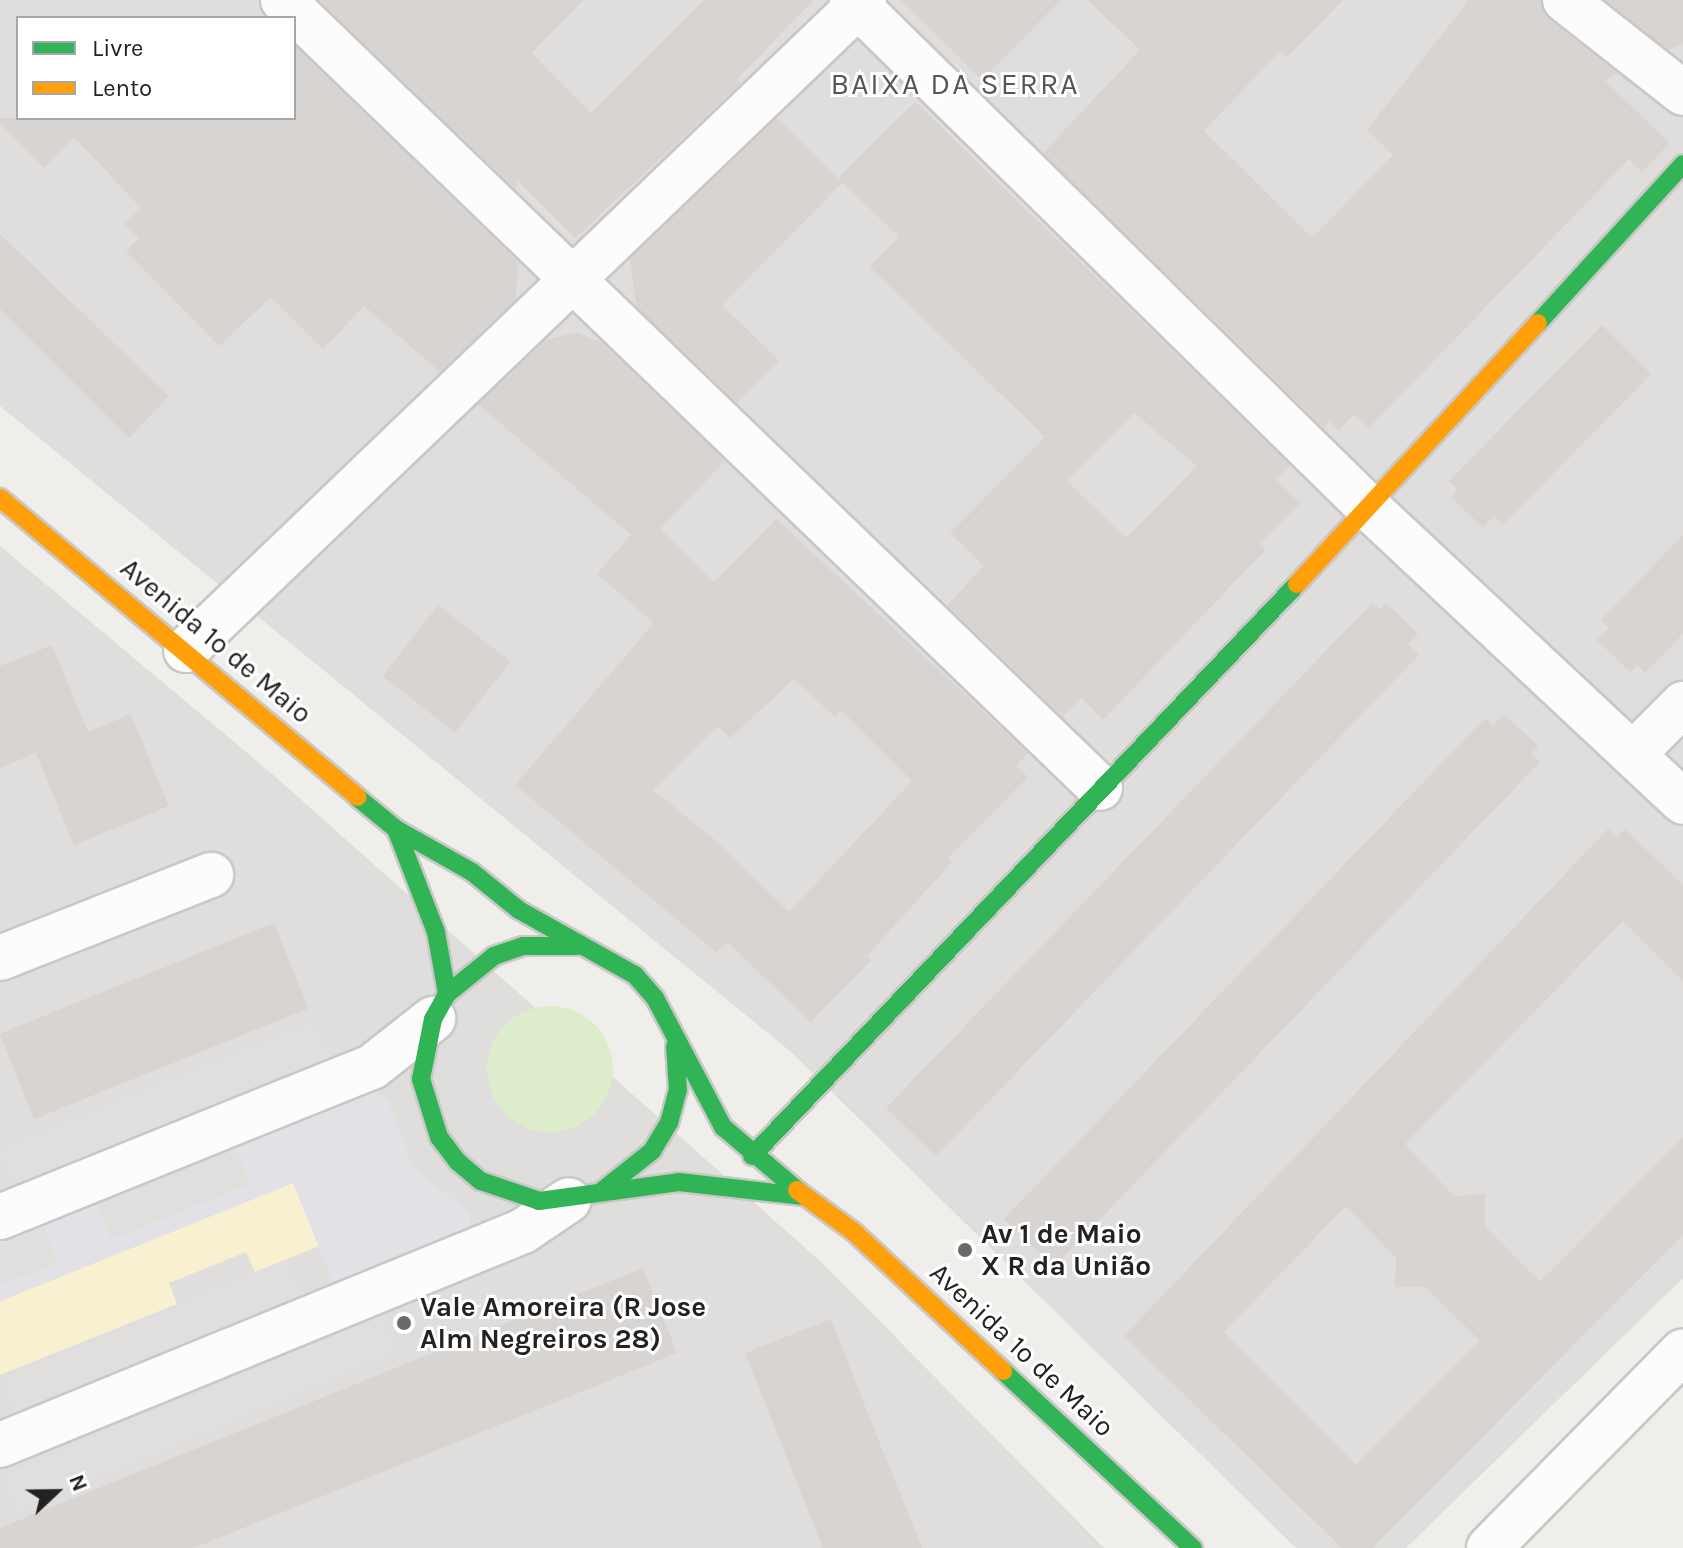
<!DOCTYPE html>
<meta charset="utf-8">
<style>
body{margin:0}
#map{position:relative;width:1683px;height:1548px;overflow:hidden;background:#f0eeeb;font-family:Karla,sans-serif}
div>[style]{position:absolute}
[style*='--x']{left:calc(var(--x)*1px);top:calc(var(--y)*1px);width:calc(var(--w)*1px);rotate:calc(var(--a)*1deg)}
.residential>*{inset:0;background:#dfdedc}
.grass>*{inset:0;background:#ddeccb}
.round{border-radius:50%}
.sand>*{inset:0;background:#f8f0d0}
.parking>*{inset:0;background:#e0dfde;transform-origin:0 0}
.plaza>*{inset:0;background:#e2e1e5}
.building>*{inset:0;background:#d7d4d2;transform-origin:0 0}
.roads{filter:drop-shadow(2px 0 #c9c8c7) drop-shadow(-2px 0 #c9c8c7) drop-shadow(0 2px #c9c8c7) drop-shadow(0 -2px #c9c8c7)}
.street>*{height:44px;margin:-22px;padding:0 22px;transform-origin:22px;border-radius:22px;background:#fdfcfc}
.fast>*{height:18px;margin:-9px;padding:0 9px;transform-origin:9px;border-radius:9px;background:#30b455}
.slow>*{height:18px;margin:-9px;padding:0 9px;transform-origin:9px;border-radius:9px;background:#ff9f0a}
.dots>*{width:22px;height:22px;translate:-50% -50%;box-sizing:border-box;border:4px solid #fff;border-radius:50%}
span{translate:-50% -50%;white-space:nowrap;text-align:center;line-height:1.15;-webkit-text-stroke:6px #fff;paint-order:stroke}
.street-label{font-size:28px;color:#222}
.poi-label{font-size:28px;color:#222;font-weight:700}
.left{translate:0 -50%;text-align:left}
.neighbourhood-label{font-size:30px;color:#555;letter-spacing:2px}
.legend{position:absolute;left:16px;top:16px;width:280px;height:104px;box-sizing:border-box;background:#fff;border:2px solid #a7a7a7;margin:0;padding:10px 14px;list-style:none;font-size:24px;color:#222}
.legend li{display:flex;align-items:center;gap:16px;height:40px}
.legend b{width:40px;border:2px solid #a7a7a7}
.north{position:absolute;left:16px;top:1452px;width:80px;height:80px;-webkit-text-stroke:6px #fff;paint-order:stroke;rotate:68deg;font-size:22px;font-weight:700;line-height:32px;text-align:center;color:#222}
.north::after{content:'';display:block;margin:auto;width:28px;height:36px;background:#222;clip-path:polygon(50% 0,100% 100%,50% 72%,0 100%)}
</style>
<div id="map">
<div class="residential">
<i style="clip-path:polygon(evenodd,0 0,1683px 0,1683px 1278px,1406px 1548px,1296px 1548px,791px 1052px,0 406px,0 0,18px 18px,294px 18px,294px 118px,18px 118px,18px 18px)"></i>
<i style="clip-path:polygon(0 546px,270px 772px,820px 1261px,1104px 1548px,0 1548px)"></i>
</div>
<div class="grass">
<i class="round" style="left:487px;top:1006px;width:126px;height:126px"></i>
</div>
<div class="sand">
<i style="clip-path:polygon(293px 1183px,319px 1246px,255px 1272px,246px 1252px,169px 1283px,177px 1304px,0 1375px,0 1301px)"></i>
</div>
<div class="parking">
<i style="left:313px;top:1023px;width:38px;height:337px;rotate:68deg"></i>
<i style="left:235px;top:1147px;width:40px;height:150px;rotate:68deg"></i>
<i style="clip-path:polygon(43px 1224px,58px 1262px,0 1285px,0 1242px)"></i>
<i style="left:285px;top:1260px;width:39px;height:307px;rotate:67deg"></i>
<i style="left:380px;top:1316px;width:38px;height:410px;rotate:67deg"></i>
</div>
<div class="plaza">
<i style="clip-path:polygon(376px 1090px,388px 1102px,414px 1169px,470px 1213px,470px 1226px,333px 1282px,293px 1183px,0 1301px,0 1285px,58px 1262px,43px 1224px,96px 1203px,111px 1240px,250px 1184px,235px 1147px)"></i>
</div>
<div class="building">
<i style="clip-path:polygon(319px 0,583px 0,532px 53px,591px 113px,704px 0,814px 0,737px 79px,741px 83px,575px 238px,516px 179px,516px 190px)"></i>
<i style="clip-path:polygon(901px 0,1061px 0,982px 80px)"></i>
<i style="clip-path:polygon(1088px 0,1343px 0,1287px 57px,1280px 51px,1204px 131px,1312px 238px,1393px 155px,1367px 130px,1469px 0,1541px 0,1550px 20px,1618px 74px,1604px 80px,1670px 143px,1642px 172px,1629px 159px,1369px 428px,1355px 414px,1339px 430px,1330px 421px,1324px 428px,1043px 153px,1140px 50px)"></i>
<i style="clip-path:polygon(1605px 0,1683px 0,1683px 43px,1668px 50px)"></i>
<i style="clip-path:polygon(294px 45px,518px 262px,516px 299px,440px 372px,364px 306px,323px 349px,271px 297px,219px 346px,126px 251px,139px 238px,125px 224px,141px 208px,74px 137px,44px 168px,0 123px,0 118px,294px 118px)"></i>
<i style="clip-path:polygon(evenodd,915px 102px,1290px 465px,1276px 480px,1300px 503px,1260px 544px,1266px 549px,1103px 720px,1081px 698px,1063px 717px,947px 605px,984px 566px,950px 533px,1045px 437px,870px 267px,899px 237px,838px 178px,915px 102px,1134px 413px,1197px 466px,1126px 538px,1067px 481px,1134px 413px)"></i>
<i style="clip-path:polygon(777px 118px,842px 183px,722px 305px,779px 361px,737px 403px,636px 306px,630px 259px)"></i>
<i style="clip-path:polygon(0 234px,169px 396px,129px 438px,0 309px)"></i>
<i style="clip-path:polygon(1602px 325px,1651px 374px,1503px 525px,1494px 516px,1483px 528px,1451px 497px,1458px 489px,1449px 481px)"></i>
<i style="clip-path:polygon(evenodd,575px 332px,601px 342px,725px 461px,660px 529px,714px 582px,776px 519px,1028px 753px,1016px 766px,1028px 777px,948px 858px,952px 862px,867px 956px,871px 960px,811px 1022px,727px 942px,717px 953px,515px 785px,654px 623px,597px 574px,631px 535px,478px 404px,546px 340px,575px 332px,794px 679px,835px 717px,841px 710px,912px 781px,789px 912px,715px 840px,653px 790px,717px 726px,730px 738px,794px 679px)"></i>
<i style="clip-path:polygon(1683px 535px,1683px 634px,1645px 673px,1637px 665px,1630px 672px,1597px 640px,1609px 628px,1601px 620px)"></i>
<i style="clip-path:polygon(1372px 603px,1380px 610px,1386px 603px,1418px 634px,1408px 644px,1419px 655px,936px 1156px,886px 1108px)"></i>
<i style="left:438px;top:605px;width:92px;height:90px;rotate:38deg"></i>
<i style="clip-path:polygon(52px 645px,88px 732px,131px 714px,169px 806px,74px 845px,36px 753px,0 768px,0 666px)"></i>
<i style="clip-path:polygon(1504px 714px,1538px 746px,1531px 754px,1540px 762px,1054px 1267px,1004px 1219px,1485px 718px,1493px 726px)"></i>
<i style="clip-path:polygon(evenodd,1608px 829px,1617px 838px,1625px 829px,1683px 885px,1683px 981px,1623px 921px,1405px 1144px,1454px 1196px,1485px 1194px,1485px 1226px,1540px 1282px,1683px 1137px,1683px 1235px,1372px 1548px,1342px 1548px,1124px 1336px,1608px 829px,1346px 1206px,1396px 1258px,1395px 1287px,1425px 1287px,1480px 1341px,1356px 1465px,1224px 1332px,1346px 1206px)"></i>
<i style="left:274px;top:923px;width:92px;height:296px;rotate:68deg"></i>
<i style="clip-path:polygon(643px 1268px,677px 1353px,194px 1548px,0 1548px,0 1528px)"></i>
<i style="clip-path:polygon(831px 1319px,872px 1424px,922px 1548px,823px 1548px,745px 1353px)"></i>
</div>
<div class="roads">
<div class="street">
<i style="--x:283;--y:0;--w:1135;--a:43.96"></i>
<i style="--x:852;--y:0;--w:725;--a:44.5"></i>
<i style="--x:1369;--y:508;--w:430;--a:43.1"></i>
<i style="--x:1565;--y:0;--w:150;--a:38.2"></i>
<i style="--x:186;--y:650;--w:939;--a:-43.79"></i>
<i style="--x:1633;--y:754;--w:71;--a:-45"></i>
<i style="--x:0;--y:958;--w:227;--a:-21.5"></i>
<i style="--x:0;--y:1217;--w:401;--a:-22"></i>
<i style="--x:372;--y:1067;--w:78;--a:-38.2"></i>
<i style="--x:0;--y:1445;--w:565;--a:-22.25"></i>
<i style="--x:523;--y:1231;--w:55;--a:-34"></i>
<i style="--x:1489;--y:1548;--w:276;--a:-45.4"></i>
</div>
<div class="fast">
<i style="--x:1538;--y:323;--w:215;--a:-47.6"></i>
<i style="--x:357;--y:797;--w:50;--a:39.4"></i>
<i style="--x:396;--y:829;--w:87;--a:29.5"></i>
<i style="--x:472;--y:872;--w:60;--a:39"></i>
<i style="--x:519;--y:910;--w:133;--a:29.3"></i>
<i style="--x:635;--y:975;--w:30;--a:49"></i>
<i style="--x:655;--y:998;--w:146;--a:62.2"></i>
<i style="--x:723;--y:1127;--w:97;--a:40.4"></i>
<i style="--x:396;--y:829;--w:110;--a:68.8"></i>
<i style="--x:436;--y:932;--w:63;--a:79.9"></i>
<i style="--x:579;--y:946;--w:56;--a:180"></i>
<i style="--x:523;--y:946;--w:31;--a:161"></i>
<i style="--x:494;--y:956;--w:60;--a:141"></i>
<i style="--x:447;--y:994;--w:29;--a:119"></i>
<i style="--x:433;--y:1019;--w:61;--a:101.3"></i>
<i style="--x:421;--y:1079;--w:61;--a:72.8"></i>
<i style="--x:439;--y:1137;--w:31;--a:53"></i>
<i style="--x:458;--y:1162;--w:30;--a:40"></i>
<i style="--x:481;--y:1181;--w:61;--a:19"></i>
<i style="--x:539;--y:1201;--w:141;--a:-7.7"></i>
<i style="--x:679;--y:1182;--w:123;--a:6.5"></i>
<i style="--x:752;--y:1156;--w:790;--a:-46.38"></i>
<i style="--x:603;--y:1190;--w:63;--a:-38.5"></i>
<i style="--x:652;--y:1151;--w:33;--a:-59"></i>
<i style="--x:669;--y:1123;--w:34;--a:-75"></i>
<i style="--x:678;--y:1090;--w:44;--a:-93.9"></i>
<i style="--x:1003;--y:1371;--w:260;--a:43"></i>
</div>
<div class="slow">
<i style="--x:0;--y:498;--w:466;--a:39.9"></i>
<i style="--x:1297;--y:584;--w:355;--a:-47.3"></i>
<i style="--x:797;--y:1190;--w:71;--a:36.4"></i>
<i style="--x:854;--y:1232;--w:204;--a:43"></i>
</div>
</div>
<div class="dots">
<i style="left:965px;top:1250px;background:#6a6968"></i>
<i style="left:404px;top:1323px;background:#6a6968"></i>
</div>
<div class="street-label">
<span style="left:216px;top:641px;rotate:40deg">Avenida 1º de Maio</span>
<span style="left:1022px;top:1350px;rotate:43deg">Avenida 1º de Maio</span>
</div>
<div class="poi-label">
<span class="left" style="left:981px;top:1250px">Av 1 de Maio<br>X R da União</span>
<span class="left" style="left:420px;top:1323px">Vale Amoreira (R Jose<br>Alm Negreiros 28)</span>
</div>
<div class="neighbourhood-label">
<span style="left:955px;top:84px">BAIXA DA SERRA</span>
</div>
<ul class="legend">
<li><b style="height:10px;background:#30b455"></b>Livre</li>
<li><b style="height:10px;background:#ff9f0a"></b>Lento</li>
</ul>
<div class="north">N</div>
</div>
